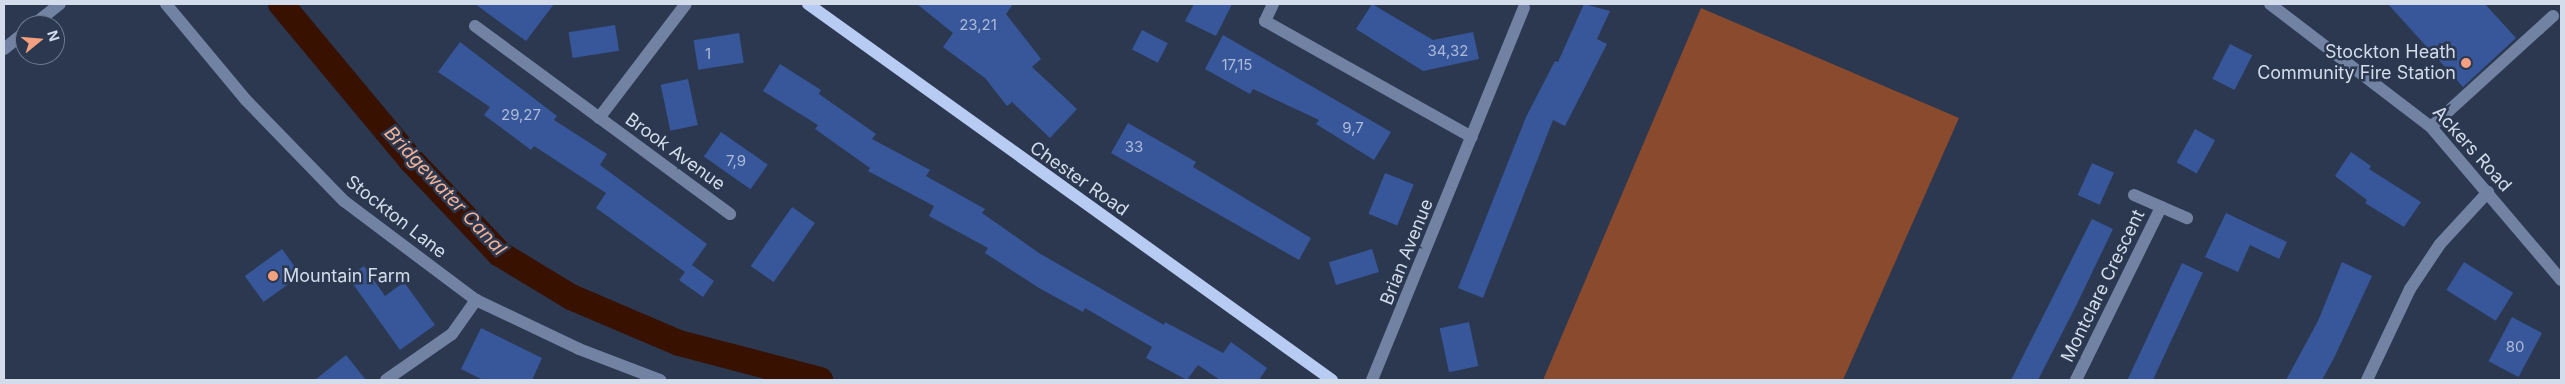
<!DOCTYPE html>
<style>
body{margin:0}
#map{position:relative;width:2565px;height:384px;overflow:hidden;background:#2b3850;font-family:Inter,sans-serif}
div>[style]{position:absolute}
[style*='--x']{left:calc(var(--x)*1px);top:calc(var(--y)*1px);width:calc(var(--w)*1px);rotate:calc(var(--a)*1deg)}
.green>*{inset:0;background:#8a4a2e}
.canal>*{height:26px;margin:-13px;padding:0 13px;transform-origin:13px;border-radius:13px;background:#381101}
.building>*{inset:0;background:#37579a;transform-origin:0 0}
.minor>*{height:12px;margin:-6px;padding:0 6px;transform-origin:6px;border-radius:6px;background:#7282a2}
.major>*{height:12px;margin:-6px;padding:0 6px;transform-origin:6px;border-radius:6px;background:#b8ccf3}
.dots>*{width:14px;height:14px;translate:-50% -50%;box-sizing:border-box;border:2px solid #2b3850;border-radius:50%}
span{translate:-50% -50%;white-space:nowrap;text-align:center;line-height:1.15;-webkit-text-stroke:5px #2b3850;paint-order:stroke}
.number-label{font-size:15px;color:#acbbd7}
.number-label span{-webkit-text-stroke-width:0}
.poi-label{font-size:18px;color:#d3dceb}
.right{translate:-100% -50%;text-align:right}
.left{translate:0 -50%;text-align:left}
.street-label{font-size:18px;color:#d3dceb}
.water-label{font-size:19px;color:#f4b296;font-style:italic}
.frame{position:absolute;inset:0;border:5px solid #d3dceb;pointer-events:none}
.north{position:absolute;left:15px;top:15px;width:50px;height:50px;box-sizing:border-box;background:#2b3850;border:1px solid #6e7a8e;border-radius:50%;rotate:73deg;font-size:14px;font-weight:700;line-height:20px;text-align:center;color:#d3dceb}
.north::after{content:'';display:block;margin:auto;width:18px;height:22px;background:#f2a07f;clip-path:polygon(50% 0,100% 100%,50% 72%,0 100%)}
</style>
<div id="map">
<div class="green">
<i style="clip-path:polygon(1701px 8px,1959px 118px,1843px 380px,1543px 380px)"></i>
</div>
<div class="canal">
<i style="--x:281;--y:4;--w:203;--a:50.2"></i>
<i style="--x:411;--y:160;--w:129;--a:46.6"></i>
<i style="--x:500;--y:254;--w:83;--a:31.2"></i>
<i style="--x:571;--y:297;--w:117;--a:23.1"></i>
<i style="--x:679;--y:343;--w:146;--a:14.7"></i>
</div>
<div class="building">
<i style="clip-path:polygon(475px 4px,554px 4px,526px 41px)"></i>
<i style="clip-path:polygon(917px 4px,1013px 4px,1006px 14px,1041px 59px,1032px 67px,1077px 109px,1050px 138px,1012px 102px,1007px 106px,985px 78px,943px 47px,953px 33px)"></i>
<i style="clip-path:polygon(1194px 4px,1232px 4px,1216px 36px,1185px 21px)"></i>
<i style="clip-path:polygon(1372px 4px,1433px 40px,1473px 32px,1479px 59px,1423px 71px,1356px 29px)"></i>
<i style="clip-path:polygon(1584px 4px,1610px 11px,1597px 39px,1607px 44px,1565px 126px,1553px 120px,1483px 298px,1458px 288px,1526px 117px,1555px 61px,1558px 62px)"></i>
<i style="clip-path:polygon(2388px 4px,2485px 4px,2516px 38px,2463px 87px)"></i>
<i style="left:615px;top:25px;width:26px;height:47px;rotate:81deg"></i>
<i style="left:1142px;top:30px;width:29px;height:22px;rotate:27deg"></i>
<i style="left:739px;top:33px;width:30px;height:46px;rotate:81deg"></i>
<i style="clip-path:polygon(1223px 35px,1391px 132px,1374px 160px,1316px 124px,1319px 120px,1253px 89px,1250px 94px,1205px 69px)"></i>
<i style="clip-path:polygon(460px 42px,557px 116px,554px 120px,607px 154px,600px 165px,707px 244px,692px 265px,714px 281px,703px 297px,679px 280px,685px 272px,596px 208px,606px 193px,534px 146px,531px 150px,484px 115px,490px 107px,438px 72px)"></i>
<i style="left:2230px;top:44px;width:25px;height:39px;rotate:27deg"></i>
<i style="clip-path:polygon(780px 64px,821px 90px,819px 94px,876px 134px,872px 139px,930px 170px,926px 176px,985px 209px,982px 213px,1039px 253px,1164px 325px,1165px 322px,1223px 353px,1231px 342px,1267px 368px,1259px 380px,1220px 380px,1198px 365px,1187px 380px,1146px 358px,1152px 347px,1085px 308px,1083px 312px,1039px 288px,985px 253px,988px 248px,929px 216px,934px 206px,868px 171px,870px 168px,815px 129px,818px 125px,763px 91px)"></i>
<i style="left:688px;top:79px;width:47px;height:28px;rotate:78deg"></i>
<i style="clip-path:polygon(1128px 123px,1196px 162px,1193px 167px,1311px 238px,1299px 260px,1111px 153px)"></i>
<i style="left:2195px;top:129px;width:23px;height:38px;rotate:29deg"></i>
<i style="left:721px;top:132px;width:57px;height:30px;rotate:35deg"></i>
<i style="clip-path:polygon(2351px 152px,2371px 166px,2369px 169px,2421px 202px,2404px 227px,2365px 203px,2367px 200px,2335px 176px)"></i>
<i style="left:2092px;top:163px;width:24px;height:35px;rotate:24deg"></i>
<i style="left:1385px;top:173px;width:31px;height:44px;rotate:22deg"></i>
<i style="left:792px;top:207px;width:28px;height:72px;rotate:35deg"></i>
<i style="clip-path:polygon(2226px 213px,2287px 242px,2279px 259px,2250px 245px,2238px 272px,2205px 257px)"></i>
<i style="clip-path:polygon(2092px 219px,2113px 229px,2076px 306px,2038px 380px,2011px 380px)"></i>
<i style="left:282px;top:249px;width:32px;height:46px;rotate:54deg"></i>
<i style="left:1372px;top:249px;width:24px;height:45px;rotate:73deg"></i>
<i style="clip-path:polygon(2342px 262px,2372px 276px,2334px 358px,2322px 380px,2286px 380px,2318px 321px)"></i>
<i style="left:2464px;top:262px;width:58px;height:33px;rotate:32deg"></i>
<i style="left:2182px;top:263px;width:23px;height:131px;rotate:25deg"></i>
<i style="clip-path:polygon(364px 266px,385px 296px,404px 282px,435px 325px,400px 350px,348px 277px)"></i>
<i style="left:2512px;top:317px;width:34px;height:50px;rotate:28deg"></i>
<i style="left:1469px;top:322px;width:45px;height:30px;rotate:78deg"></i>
<i style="clip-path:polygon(481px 328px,542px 358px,532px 380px,483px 380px,461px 369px)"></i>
<i style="clip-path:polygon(346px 355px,366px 380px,315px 380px)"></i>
</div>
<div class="minor">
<i style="--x:166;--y:4;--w:125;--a:50.2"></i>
<i style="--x:246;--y:100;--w:141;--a:45.9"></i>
<i style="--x:344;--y:201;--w:165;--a:36.9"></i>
<i style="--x:476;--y:300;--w:114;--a:25.4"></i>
<i style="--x:579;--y:349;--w:87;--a:20.9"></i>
<i style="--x:1273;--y:4;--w:19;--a:115"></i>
<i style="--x:1265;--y:21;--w:237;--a:29.3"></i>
<i style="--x:2270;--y:4;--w:203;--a:37.4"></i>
<i style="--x:2431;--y:127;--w:201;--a:49.6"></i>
<i style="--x:33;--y:25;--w:34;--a:-38"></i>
<i style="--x:475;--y:26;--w:317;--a:36.4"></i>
<i style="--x:4;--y:49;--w:27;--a:-39"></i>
<i style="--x:599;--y:118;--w:143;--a:-52.7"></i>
<i style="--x:2431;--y:127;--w:165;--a:-42.3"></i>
<i style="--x:2134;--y:195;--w:58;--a:23.5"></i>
<i style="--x:386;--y:380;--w:80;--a:-34.9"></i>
<i style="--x:452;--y:334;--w:42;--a:-54.8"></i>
<i style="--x:1372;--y:380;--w:402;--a:-67.8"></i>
<i style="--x:2076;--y:380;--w:193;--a:-63.8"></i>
<i style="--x:2367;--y:380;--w:101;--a:-64.7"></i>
<i style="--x:2410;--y:289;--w:54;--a:-56.3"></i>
<i style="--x:2440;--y:244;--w:71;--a:-47.3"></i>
</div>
<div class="major">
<i style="--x:808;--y:4;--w:645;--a:35.66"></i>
</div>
<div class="dots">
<i style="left:2466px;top:63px;background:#f2a07f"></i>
<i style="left:273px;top:276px;background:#f2a07f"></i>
</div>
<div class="number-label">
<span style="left:978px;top:25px">23,21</span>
<span style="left:1448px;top:51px">34,32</span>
<span style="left:708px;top:54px">1</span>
<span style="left:1237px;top:65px">17,15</span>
<span style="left:521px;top:115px">29,27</span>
<span style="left:1353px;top:128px">9,7</span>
<span style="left:1134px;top:147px">33</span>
<span style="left:736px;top:161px">7,9</span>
<span style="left:2515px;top:347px">80</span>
</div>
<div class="poi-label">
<span class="right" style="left:2456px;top:63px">Stockton Heath<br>Community Fire Station</span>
<span class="left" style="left:283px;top:276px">Mountain Farm</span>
</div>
<div class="street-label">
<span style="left:2472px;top:149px;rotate:48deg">Ackers Road</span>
<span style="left:675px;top:152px;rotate:36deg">Brook Avenue</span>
<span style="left:1079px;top:179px;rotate:35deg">Chester Road</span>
<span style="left:396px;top:217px;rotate:38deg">Stockton Lane</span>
<span style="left:1407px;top:252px;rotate:-68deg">Brian Avenue</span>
<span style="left:2103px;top:286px;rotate:-64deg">Montclare Crescent</span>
</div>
<div class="water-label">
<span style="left:445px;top:191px;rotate:47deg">Bridgewater Canal</span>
</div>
<div class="frame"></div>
<div class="north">N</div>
</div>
